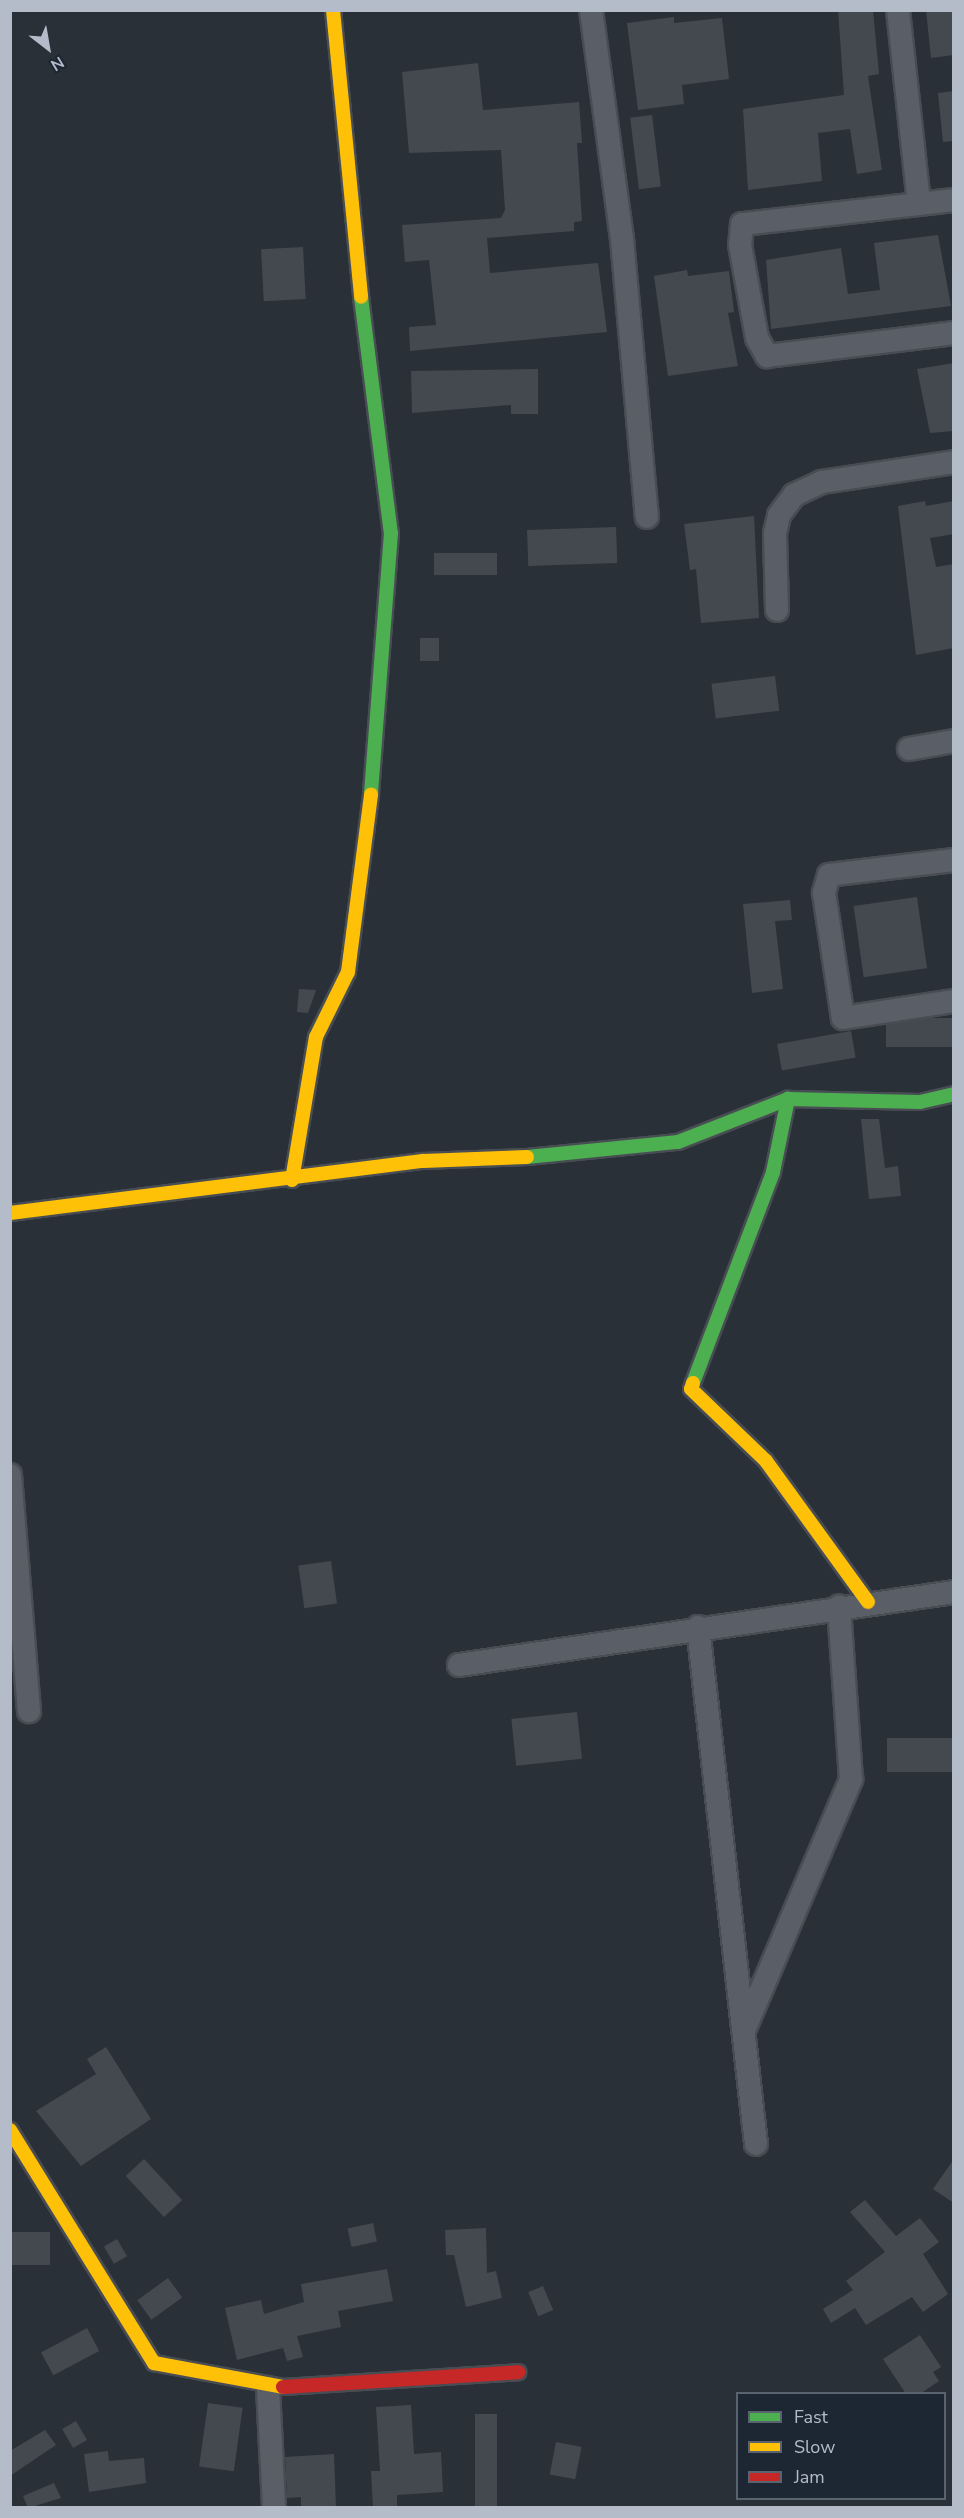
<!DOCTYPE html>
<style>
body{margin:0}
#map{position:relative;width:964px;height:2518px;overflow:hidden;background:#2a3038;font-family:"Nunito Sans",sans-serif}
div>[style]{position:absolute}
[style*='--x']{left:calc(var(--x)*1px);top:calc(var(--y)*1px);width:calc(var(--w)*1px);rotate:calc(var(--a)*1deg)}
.building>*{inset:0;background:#444950;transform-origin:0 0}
.roads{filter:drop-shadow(2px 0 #484c53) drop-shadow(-2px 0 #484c53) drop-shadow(0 2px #484c53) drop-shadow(0 -2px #484c53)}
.street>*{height:22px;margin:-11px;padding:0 11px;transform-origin:11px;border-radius:11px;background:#5a5e66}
.fast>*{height:14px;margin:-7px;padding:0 7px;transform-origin:7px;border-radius:7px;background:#4caf50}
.slow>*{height:14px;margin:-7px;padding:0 7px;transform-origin:7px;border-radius:7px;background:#ffc107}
.jam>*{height:14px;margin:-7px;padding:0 7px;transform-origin:7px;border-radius:7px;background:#c62828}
span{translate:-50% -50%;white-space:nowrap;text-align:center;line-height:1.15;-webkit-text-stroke:4.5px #1d2633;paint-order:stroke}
.frame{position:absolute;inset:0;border:12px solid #b4bcc9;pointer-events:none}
.legend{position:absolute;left:736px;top:2392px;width:210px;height:108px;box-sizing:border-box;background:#1d2633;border:2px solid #59626f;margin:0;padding:8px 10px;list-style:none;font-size:18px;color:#b4bcc9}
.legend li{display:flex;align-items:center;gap:12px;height:30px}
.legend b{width:30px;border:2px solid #59626f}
.north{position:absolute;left:18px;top:18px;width:60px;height:60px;-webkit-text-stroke:4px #1d2633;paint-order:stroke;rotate:149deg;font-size:16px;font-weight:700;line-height:24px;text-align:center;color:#b4bcc9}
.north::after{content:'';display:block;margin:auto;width:21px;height:27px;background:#b4bcc9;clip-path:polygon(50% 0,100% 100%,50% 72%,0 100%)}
</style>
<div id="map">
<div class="building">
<i style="clip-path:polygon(838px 10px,873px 10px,879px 74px,868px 76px,882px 170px,857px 174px,850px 129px,818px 133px,822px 181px,748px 190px,743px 109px,844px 95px)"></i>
<i style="clip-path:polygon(926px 10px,954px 10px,954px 55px,931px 58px)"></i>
<i style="clip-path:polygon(674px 17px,674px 23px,722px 18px,729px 79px,682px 85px,684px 104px,638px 110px,627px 23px)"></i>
<i style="clip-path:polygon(478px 63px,483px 110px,579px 102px,582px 143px,577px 143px,582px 221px,574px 222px,574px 231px,487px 238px,490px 273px,598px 263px,607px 332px,410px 351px,409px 327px,436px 325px,429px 260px,405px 262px,402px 225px,501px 218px,505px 210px,501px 150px,409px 153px,402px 72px)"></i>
<i style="clip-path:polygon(954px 91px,954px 141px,943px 142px,938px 93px)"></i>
<i style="left:652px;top:115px;width:72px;height:22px;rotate:83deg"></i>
<i style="clip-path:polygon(938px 235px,951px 306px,771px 329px,766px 260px,841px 248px,848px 294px,880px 290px,874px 243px)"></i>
<i style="left:303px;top:247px;width:52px;height:42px;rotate:87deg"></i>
<i style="clip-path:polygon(687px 270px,688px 276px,729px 271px,734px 312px,728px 313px,738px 366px,668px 376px,654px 276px)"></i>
<i style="clip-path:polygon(954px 363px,954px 431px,930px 433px,917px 369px)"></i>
<i style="clip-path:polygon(538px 369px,538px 414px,511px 414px,511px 405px,412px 413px,411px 371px)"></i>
<i style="clip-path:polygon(925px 501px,926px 506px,954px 501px,954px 534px,930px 538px,936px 567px,954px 564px,954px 648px,916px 655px,898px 506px)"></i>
<i style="clip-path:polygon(754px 516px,759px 618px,701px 623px,696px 569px,690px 570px,684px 524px)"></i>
<i style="left:616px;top:527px;width:36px;height:89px;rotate:88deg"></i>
<i style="left:497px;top:553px;width:22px;height:63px;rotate:90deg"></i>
<i style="left:420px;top:638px;width:19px;height:23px"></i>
<i style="left:775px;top:676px;width:35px;height:64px;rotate:83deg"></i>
<i style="left:917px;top:897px;width:72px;height:64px;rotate:82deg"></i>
<i style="clip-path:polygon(790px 900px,792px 920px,775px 921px,783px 989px,752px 993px,743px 904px)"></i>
<i style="clip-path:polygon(299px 989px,316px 990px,308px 1013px,297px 1012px)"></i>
<i style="left:954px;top:1018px;width:29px;height:68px;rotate:90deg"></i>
<i style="left:851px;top:1031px;width:27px;height:75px;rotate:80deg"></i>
<i style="clip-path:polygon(861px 1119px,879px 1119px,885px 1168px,898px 1166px,901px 1196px,869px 1199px)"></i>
<i style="left:331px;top:1561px;width:43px;height:33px;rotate:82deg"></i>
<i style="left:577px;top:1712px;width:47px;height:66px;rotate:84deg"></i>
<i style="left:954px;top:1738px;width:34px;height:67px;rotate:90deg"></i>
<i style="clip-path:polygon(106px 2047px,151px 2119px,81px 2166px,36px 2111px,96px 2074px,87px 2059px)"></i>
<i style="left:144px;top:2159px;width:56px;height:25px;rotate:47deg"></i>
<i style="clip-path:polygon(954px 2159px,954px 2203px,933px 2189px)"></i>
<i style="clip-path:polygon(865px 2200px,896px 2236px,920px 2218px,939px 2242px,923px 2254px,948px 2294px,923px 2312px,912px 2297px,866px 2325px,855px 2308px,831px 2323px,823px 2309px,853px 2290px,846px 2281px,885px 2252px,850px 2212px)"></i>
<i style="left:373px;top:2223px;width:19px;height:26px;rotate:78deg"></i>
<i style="clip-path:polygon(486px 2228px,487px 2273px,496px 2271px,502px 2298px,466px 2307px,454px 2255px,446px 2255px,445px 2230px)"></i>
<i style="left:10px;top:2232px;width:40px;height:33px"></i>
<i style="left:117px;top:2239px;width:20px;height:15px;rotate:60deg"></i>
<i style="clip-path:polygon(387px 2269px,393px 2301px,338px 2311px,341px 2327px,297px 2336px,303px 2357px,287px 2361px,283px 2348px,237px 2360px,225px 2308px,261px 2300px,264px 2314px,304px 2302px,301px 2284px)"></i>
<i style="left:168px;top:2278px;width:24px;height:38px;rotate:54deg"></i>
<i style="left:543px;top:2286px;width:26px;height:16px;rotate:67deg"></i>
<i style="left:87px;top:2328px;width:26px;height:52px;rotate:62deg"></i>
<i style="clip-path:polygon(920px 2335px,941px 2367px,933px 2372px,939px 2381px,920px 2394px,906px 2394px,883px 2359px)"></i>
<i style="left:208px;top:2403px;width:35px;height:64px;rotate:8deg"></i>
<i style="clip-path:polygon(411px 2405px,414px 2454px,441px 2452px,443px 2492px,397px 2495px,397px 2508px,373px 2508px,371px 2471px,380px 2471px,376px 2407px)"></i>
<i style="left:475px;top:2414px;width:22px;height:94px"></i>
<i style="left:76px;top:2421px;width:22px;height:16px;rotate:60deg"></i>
<i style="clip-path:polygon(45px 2430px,56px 2445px,10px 2476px,10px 2451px)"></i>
<i style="left:556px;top:2442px;width:26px;height:33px;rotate:11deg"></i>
<i style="clip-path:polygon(108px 2451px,109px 2461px,144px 2458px,146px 2483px,89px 2492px,84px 2454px)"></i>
<i style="clip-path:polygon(334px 2454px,336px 2508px,301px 2508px,301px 2497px,287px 2498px,285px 2457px)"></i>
<i style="clip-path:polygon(54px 2483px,61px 2498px,28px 2508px,23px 2496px)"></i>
</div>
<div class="roads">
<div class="street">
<i style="--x:591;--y:10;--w:231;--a:82.3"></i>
<i style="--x:622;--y:239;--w:279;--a:84.9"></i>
<i style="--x:898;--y:10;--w:195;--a:83.8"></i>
<i style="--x:954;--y:200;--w:213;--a:173.5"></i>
<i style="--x:742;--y:224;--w:21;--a:95"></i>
<i style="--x:740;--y:245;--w:95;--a:79.6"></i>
<i style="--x:757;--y:338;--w:21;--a:61"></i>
<i style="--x:767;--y:356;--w:188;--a:-7"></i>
<i style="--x:777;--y:610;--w:77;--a:-91.5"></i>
<i style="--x:775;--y:533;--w:18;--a:-77"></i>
<i style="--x:779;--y:515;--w:25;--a:-53"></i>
<i style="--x:794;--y:495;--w:31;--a:-25"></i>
<i style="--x:822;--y:482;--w:134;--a:-8.6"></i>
<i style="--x:909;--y:749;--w:46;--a:-10.1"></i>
<i style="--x:954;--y:860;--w:126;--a:173.2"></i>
<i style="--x:829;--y:875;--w:19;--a:106"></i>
<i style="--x:824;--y:893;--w:126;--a:81.4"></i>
<i style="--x:843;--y:1018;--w:112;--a:-8.7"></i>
<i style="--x:10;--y:1475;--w:237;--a:85.4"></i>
<i style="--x:698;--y:1627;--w:520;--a:83.6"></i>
<i style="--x:459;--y:1665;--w:500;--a:-8.39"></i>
<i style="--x:745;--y:2028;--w:271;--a:-66.9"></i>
<i style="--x:851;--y:1779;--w:173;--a:-94"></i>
<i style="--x:268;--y:2388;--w:120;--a:87.1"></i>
</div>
<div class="fast">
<i style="--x:361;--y:297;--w:238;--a:82.8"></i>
<i style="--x:391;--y:533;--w:262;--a:94.4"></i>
<i style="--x:527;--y:1157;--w:152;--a:-5.7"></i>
<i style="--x:678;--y:1142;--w:118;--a:-21.4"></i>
<i style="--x:788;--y:1099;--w:132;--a:1.3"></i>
<i style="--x:920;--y:1102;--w:35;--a:-13"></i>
<i style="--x:693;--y:1383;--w:226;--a:-69.2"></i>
<i style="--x:773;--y:1172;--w:75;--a:-78.4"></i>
</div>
<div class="slow">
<i style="--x:333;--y:10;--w:288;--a:84.4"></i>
<i style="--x:292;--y:1180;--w:145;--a:-80.5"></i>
<i style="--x:316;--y:1037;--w:72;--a:-63.8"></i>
<i style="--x:348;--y:972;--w:179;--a:-82.6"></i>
<i style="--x:10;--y:1213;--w:416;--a:-7.2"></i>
<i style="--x:423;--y:1161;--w:104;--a:-2.2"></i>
<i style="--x:693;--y:1383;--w:6;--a:108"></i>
<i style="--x:691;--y:1389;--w:104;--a:43.8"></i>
<i style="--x:766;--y:1461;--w:174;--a:54.1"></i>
<i style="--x:10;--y:2130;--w:274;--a:58.3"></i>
<i style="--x:154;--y:2363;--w:131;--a:10.5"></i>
</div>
<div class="jam">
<i style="--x:283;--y:2387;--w:236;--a:-3.6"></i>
</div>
</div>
<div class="frame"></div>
<ul class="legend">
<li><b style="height:8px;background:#4caf50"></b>Fast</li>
<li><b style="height:8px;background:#ffc107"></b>Slow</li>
<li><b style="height:8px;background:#c62828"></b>Jam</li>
</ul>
<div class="north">N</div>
</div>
